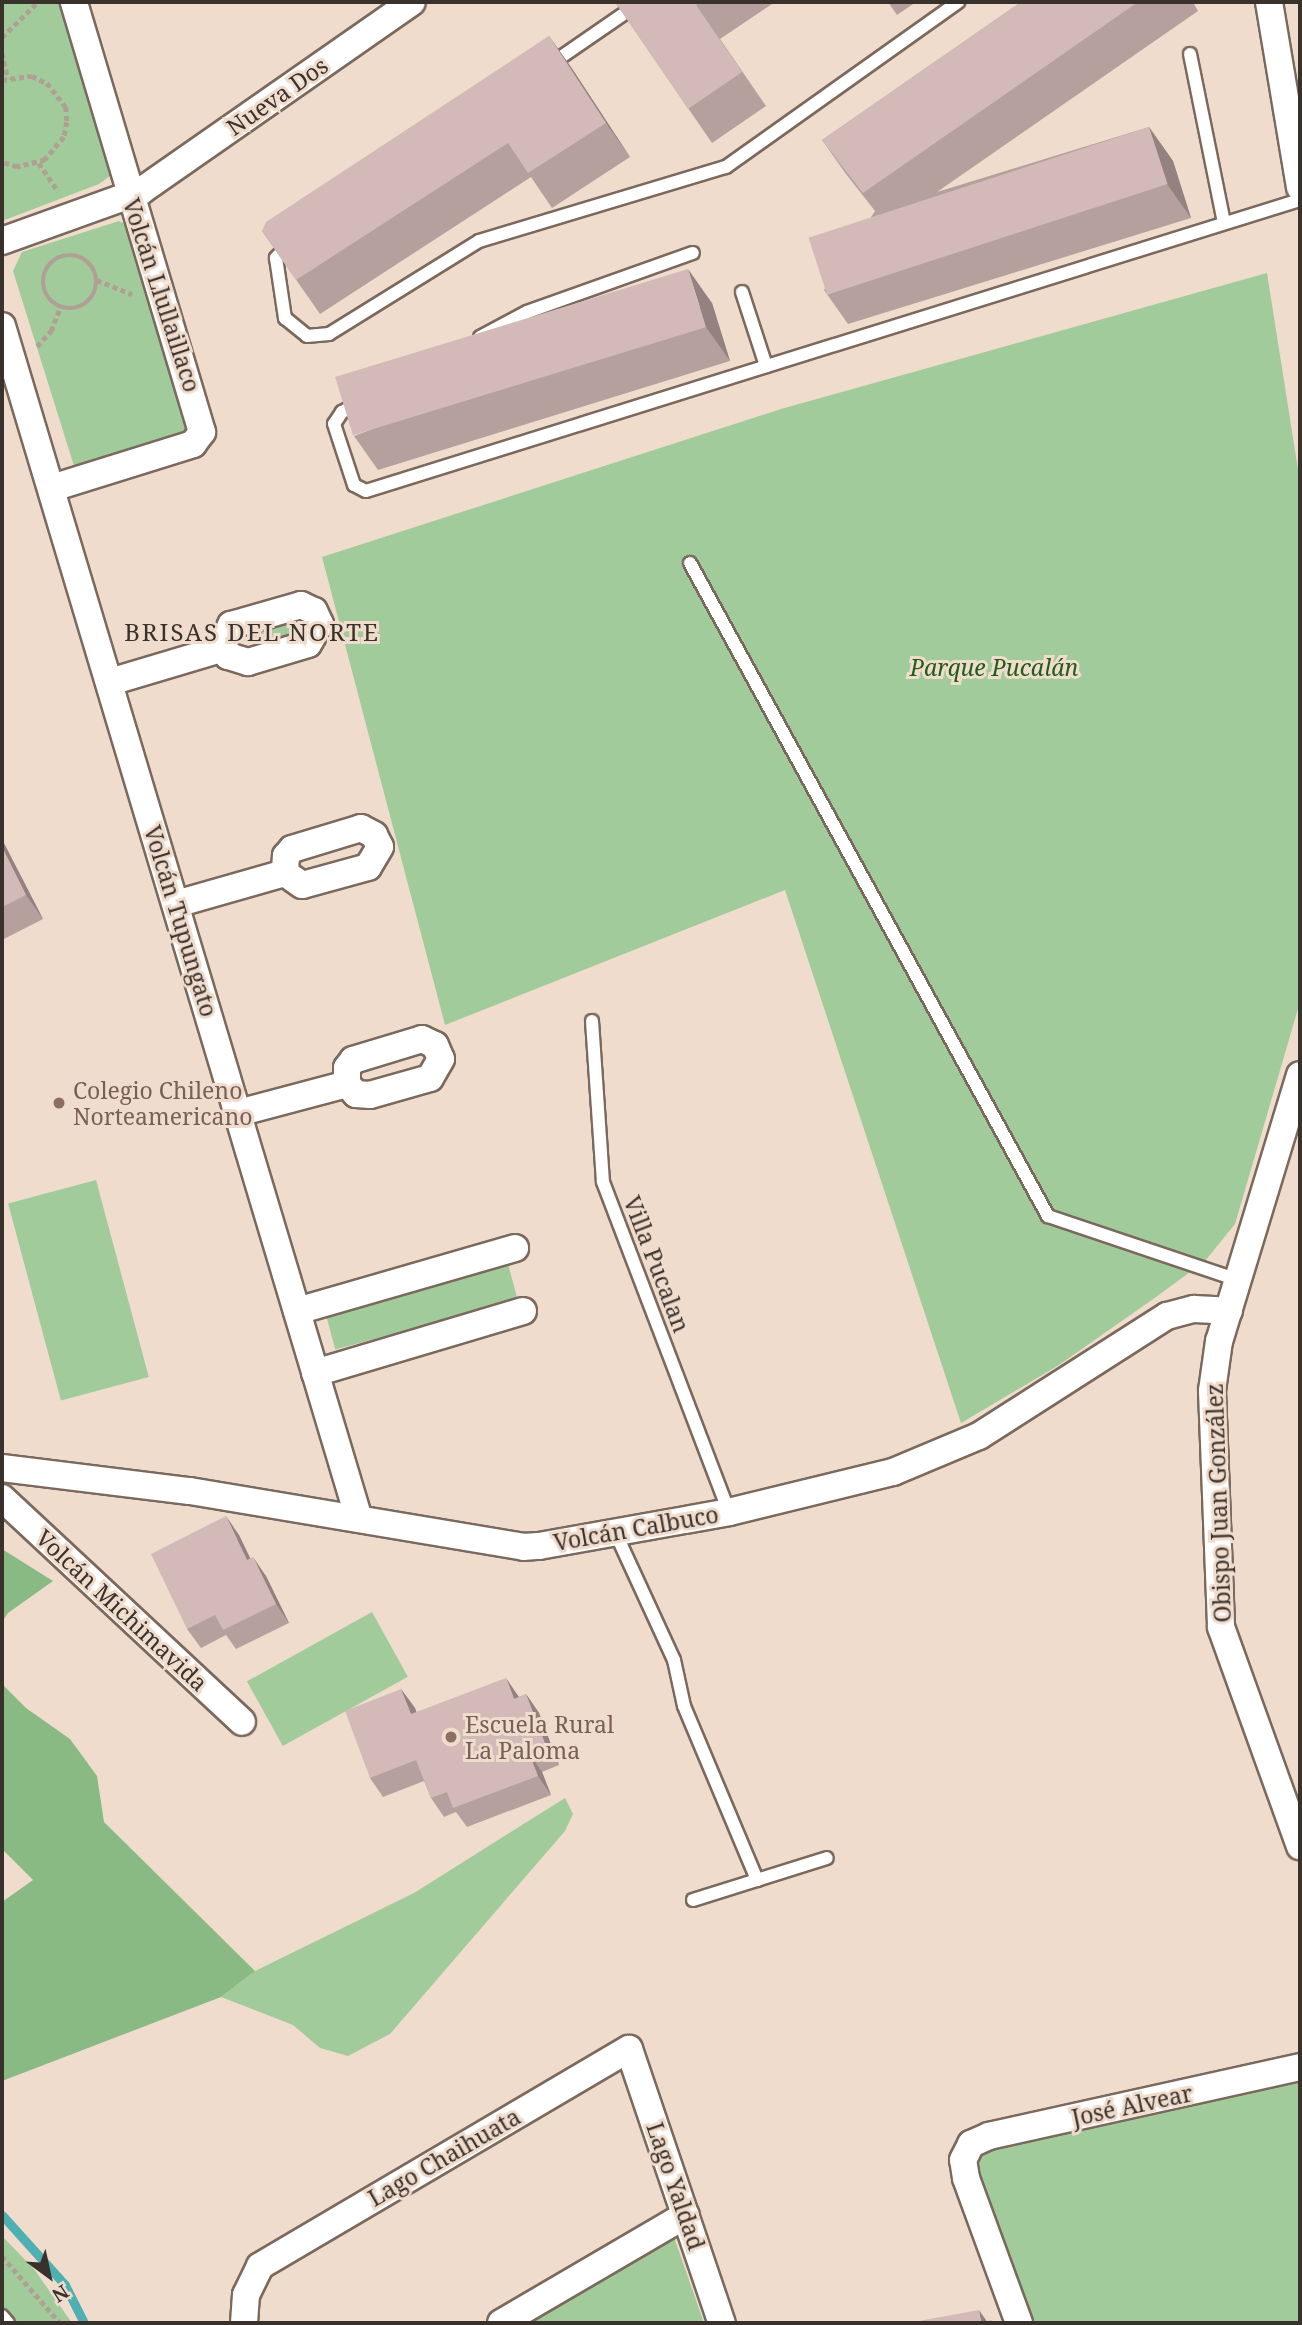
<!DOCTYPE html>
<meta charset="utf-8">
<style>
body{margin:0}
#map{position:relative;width:1302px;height:2325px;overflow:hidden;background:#f0dccd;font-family:"Noto Serif",serif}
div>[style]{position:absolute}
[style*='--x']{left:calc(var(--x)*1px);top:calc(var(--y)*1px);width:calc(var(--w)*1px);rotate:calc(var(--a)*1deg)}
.green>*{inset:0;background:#a1cb9b;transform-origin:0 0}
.forest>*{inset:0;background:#8aba84}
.stream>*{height:9px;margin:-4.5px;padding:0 4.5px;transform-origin:4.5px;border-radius:4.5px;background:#4eb0b0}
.path>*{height:4.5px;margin-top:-2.25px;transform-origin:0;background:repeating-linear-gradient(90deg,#b0a094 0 5px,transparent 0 8.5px)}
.path>.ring{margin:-2.25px;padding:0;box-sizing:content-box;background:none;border:4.5px solid #b0a094;border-radius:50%}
.roads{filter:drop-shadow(2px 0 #7a695c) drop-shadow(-2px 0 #7a695c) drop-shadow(0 2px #7a695c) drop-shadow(0 -2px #7a695c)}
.service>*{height:12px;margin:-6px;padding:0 6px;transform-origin:6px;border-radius:6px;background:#fff}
.minor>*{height:26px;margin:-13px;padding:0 13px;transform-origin:13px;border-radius:13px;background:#fff}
.wall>*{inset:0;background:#b5a09e}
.shaded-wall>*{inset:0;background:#948281}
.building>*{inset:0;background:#d3bab8;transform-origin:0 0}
.dots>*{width:19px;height:19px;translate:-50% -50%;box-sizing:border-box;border:4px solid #f0dccd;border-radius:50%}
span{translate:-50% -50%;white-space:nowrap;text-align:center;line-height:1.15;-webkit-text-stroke:6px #f0dccd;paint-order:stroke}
.street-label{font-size:23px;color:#39312b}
.park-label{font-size:23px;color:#1f5e18;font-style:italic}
.education-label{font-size:23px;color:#785e54}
.left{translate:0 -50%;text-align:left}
.neighbourhood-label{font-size:24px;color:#39312b;letter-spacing:2px}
.frame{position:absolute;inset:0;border:4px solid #39312b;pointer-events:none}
.north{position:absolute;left:14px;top:2241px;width:70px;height:70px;-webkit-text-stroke:5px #f0dccd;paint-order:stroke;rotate:147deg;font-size:19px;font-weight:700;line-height:28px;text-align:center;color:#39312b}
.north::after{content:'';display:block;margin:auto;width:24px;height:32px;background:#39312b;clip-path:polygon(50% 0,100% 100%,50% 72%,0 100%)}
</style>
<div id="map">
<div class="green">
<i style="clip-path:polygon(2px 2px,63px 2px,112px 167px,110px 176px,99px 184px,2px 221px)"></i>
<i style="clip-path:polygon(119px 221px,129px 226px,187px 429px,181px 435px,74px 466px,13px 271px,22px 252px)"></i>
<i style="clip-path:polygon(1267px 273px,1300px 482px,1300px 1002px,1235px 1224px,1205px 1261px,1156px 1297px,1059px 1365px,961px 1423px,785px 890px,445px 1025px,322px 557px,781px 409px)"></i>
<i style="left:305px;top:616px;width:17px;height:75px;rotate:83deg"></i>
<i style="left:96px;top:1180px;width:204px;height:91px;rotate:75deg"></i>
<i style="left:507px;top:1260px;width:42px;height:189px;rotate:75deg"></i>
<i style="left:372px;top:1612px;width:74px;height:143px;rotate:61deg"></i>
<i style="clip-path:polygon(565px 1798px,573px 1814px,565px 1831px,390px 2034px,348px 2056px,320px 2048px,293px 2025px,221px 1997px,255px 1971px,414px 1893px)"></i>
<i style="clip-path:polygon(1300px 2077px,1300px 2323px,1029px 2323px,972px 2164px,985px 2147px)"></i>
<i style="clip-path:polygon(2px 2236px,34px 2269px,72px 2323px,2px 2323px)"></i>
<i style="clip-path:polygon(674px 2237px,704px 2323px,526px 2323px)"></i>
</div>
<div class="forest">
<i style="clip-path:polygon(2px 1549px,53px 1581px,8px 1613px,2px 1622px)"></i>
<i style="clip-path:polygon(2px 1684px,26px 1708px,70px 1739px,97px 1776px,104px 1822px,255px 1971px,221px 1997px,2px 2081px,2px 1902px,33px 1880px,2px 1849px)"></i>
</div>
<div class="stream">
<i style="--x:2;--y:2215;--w:94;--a:48"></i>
<i style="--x:65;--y:2285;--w:42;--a:63.4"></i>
</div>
<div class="path">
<i style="--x:2;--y:37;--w:50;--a:-44.2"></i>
<i style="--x:2;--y:53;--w:26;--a:77"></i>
<i style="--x:2;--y:80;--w:30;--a:-8"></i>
<i style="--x:32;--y:76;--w:17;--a:25"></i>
<i style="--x:47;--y:83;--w:31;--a:52"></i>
<i style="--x:66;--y:107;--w:15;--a:86"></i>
<i style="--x:67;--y:122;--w:15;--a:101"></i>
<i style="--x:64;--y:137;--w:30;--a:130"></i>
<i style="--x:45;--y:160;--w:29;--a:166"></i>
<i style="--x:17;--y:167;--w:16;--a:-162"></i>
<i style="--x:39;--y:163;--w:34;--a:56"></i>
<i class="ring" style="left:43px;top:255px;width:49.5px;height:49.5px"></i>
<i style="--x:97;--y:280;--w:38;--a:22"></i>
<i style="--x:37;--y:346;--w:21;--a:-47"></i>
<i style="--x:51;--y:331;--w:25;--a:-69"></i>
<i style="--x:2;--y:2256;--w:89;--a:49.1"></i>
</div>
<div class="roads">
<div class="service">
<i style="--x:1190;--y:54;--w:172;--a:78.6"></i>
<i style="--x:551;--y:64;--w:109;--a:-34.6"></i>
<i style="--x:288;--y:245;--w:18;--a:133"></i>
<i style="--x:276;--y:258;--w:61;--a:81.5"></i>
<i style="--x:285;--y:318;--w:28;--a:39"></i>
<i style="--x:307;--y:336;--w:22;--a:-5"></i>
<i style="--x:329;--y:334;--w:176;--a:-31.8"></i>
<i style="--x:479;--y:241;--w:258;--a:-16.7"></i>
<i style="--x:726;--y:167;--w:285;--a:-35.4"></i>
<i style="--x:742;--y:292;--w:78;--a:72"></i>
<i style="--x:480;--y:337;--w:53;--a:-28"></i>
<i style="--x:527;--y:312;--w:176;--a:-19.6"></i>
<i style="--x:360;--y:402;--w:21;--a:151"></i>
<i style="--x:342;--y:412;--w:14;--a:124"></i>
<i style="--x:334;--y:424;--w:64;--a:71.8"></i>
<i style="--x:354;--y:485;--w:13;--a:27"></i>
<i style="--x:366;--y:491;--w:978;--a:-17.31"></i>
<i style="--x:690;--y:563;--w:745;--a:61.27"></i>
<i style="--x:1048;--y:1216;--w:200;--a:18.6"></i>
<i style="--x:592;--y:1021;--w:161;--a:86.1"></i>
<i style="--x:603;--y:1182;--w:353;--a:69.1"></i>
<i style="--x:616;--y:1534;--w:139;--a:65.3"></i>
<i style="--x:674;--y:1660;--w:47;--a:77.7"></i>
<i style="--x:684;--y:1706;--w:189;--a:67.2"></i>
<i style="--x:693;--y:1900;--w:140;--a:-17.4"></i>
<i style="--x:2;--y:2316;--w:9;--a:49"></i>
</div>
<div class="minor">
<i style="--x:1269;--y:2;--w:188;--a:80.5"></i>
<i style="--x:2;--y:241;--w:148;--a:-19.8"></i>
<i style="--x:141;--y:191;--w:330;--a:-34.9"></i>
<i style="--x:2;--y:326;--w:1242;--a:73.34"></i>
<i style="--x:52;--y:488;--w:148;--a:-17.3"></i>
<i style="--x:193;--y:444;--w:15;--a:-53"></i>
<i style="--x:202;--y:432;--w:449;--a:-106.6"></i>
<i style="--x:301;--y:605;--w:14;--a:25"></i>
<i style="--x:314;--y:611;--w:14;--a:65"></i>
<i style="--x:320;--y:624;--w:23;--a:121"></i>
<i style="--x:308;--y:644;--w:63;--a:163.3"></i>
<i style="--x:248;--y:662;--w:21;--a:-163"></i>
<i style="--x:228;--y:656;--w:14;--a:-111"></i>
<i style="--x:223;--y:643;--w:20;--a:-66"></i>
<i style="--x:231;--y:625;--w:73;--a:-15.9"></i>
<i style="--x:110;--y:682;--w:119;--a:-16.6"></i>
<i style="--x:361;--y:828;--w:15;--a:28"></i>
<i style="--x:374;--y:835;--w:13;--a:63"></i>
<i style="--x:380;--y:847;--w:23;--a:121"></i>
<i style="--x:368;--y:867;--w:68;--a:164.7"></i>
<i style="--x:302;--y:885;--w:21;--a:-145"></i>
<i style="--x:285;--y:873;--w:17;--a:-87"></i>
<i style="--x:286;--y:856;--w:9;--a:-49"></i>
<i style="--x:292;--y:849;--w:72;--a:-16.9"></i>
<i style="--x:176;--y:904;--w:113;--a:-15.9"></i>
<i style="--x:422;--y:1039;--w:14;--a:25"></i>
<i style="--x:435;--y:1045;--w:15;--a:67"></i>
<i style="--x:441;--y:1059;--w:22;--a:120"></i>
<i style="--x:430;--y:1078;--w:62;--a:164.2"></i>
<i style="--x:370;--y:1095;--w:14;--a:-176"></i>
<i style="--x:356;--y:1094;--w:13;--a:-132"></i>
<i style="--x:347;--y:1084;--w:16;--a:-90"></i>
<i style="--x:347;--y:1068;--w:10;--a:-53"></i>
<i style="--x:353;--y:1060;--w:72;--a:-16.9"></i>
<i style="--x:1300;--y:1075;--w:278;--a:106.9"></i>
<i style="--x:1219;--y:1341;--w:50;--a:98"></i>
<i style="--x:1212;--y:1391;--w:236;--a:87.8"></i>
<i style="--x:1221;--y:1627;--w:233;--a:70.2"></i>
<i style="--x:238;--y:1113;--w:113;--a:-14.9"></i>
<i style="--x:297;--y:1311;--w:227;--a:-16.1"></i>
<i style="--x:315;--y:1373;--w:217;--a:-16.6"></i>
<i style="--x:2;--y:1468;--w:189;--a:7"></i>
<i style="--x:190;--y:1491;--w:338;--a:9.5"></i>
<i style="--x:523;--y:1547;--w:16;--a:-4"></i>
<i style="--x:539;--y:1546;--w:193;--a:-10.1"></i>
<i style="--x:729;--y:1512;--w:169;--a:-13.7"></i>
<i style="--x:893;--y:1472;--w:93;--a:-22.7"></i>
<i style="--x:979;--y:1436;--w:223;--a:-32.6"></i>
<i style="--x:1167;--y:1316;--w:28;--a:-15"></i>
<i style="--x:1194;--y:1309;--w:35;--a:3"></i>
<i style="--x:2;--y:1498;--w:328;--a:43"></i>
<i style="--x:244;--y:2323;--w:28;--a:-86"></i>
<i style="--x:246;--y:2295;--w:32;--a:-64"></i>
<i style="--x:260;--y:2266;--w:428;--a:-30.5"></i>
<i style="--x:629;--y:2049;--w:289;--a:71.3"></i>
<i style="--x:501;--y:2323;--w:214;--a:-30.3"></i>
<i style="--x:1019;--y:2323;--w:154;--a:-110.1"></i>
<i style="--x:966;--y:2178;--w:18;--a:-99"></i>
<i style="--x:963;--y:2160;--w:18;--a:-63"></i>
<i style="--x:971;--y:2144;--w:20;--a:-24"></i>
<i style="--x:989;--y:2136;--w:319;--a:-12.5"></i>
</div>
</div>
<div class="wall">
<i style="clip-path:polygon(615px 2px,775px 2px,720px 39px,766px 106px,712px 143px)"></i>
<i style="clip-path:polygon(888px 2px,916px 2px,897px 15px)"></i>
<i style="clip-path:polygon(1021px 2px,1193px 2px,1198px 11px,937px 192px,1149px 127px,1173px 161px,1191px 218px,848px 324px,824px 290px,875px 211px,846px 174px,822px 140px)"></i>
<i style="clip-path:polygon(549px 36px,573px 70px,630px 157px,552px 208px,531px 177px,320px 314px,262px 231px)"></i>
<i style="clip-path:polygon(712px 303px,730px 361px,378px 470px,354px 436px)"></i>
<i style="clip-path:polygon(2px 840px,43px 919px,2px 940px)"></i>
<i style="clip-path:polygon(239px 1535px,250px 1558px,266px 1576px,289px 1623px,236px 1649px,226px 1635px,201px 1648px,187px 1629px)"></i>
<i style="clip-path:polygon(401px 1689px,415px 1708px,416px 1712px,519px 1697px,526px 1694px,539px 1713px,559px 1765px,542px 1772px,551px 1795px,467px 1827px,456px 1812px,444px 1817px,431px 1798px,424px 1781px,383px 1797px,370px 1778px)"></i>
</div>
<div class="shaded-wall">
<i style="clip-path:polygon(549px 36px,573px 70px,630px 157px,606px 123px)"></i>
<i style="clip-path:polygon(1149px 127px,1173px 161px,1191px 218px,1167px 184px)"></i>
<i style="clip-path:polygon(688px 269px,712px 303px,730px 361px,706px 327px)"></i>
<i style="clip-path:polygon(2px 840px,5px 845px,43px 919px,26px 895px,2px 847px)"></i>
<i style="clip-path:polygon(226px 1516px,239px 1535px,260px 1579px,247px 1560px)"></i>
<i style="clip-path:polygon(253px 1557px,266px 1576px,289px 1623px,276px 1604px)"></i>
<i style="clip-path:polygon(506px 1678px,519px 1697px,514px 1699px)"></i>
<i style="clip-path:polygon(401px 1689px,415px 1708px,424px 1733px,411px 1714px)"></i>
<i style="clip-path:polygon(526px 1694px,539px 1713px,559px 1765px,546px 1746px)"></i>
<i style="clip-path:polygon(529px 1753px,542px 1772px,551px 1795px,538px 1776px)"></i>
<i style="clip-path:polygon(979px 2310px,988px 2323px,981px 2322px)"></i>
</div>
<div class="building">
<i style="clip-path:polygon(615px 2px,701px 2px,696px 5px,742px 72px,688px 109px)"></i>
<i style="clip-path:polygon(1021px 2px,1138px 2px,863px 193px,822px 140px)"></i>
<i style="clip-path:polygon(549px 36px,606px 123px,528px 173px,508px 143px,296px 280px,262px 231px,266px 222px)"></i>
<i style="left:1149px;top:127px;width:60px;height:358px;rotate:72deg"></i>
<i style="left:688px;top:269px;width:61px;height:369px;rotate:73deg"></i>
<i style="clip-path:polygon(2px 847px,26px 895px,2px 907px)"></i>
<i style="clip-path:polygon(226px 1516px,247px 1560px,253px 1557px,276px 1604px,223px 1630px,215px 1615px,187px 1629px,151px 1554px)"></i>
<i style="clip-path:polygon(506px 1678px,514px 1699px,526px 1694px,546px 1746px,529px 1753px,538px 1776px,453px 1808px,447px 1792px,431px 1798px,416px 1760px,370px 1778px,345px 1711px,401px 1689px,411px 1714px)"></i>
<i style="clip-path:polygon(979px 2310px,981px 2322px,992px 2320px,993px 2323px,908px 2323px)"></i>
</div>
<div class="dots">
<i style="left:59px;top:1103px;background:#8d6e63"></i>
<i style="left:451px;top:1737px;background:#8d6e63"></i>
</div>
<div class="street-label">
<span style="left:277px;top:96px;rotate:-35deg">Nueva Dos</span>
<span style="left:162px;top:295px;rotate:72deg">Volcán Llullaillaco</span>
<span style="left:181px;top:921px;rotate:73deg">Volcán Tupungato</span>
<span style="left:657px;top:1264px;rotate:69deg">Villa Pucalan</span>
<span style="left:1218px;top:1503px;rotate:-92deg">Obispo Juan González</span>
<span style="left:636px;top:1528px;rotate:-10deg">Volcán Calbuco</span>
<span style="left:122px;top:1610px;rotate:43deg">Volcán Michimavida</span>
<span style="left:1132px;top:2105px;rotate:-12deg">José Alvear</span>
<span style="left:444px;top:2157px;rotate:-30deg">Lago Chaihuata</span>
<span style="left:676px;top:2186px;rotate:71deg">Lago Yaldad</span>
</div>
<div class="park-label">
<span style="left:994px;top:667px">Parque Pucalán</span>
</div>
<div class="education-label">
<span class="left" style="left:73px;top:1103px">Colegio Chileno<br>Norteamericano</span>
<span class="left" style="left:465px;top:1737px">Escuela Rural<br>La Paloma</span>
</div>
<div class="neighbourhood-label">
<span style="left:252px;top:632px">BRISAS DEL NORTE</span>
</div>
<div class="frame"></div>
<div class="north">N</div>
</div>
